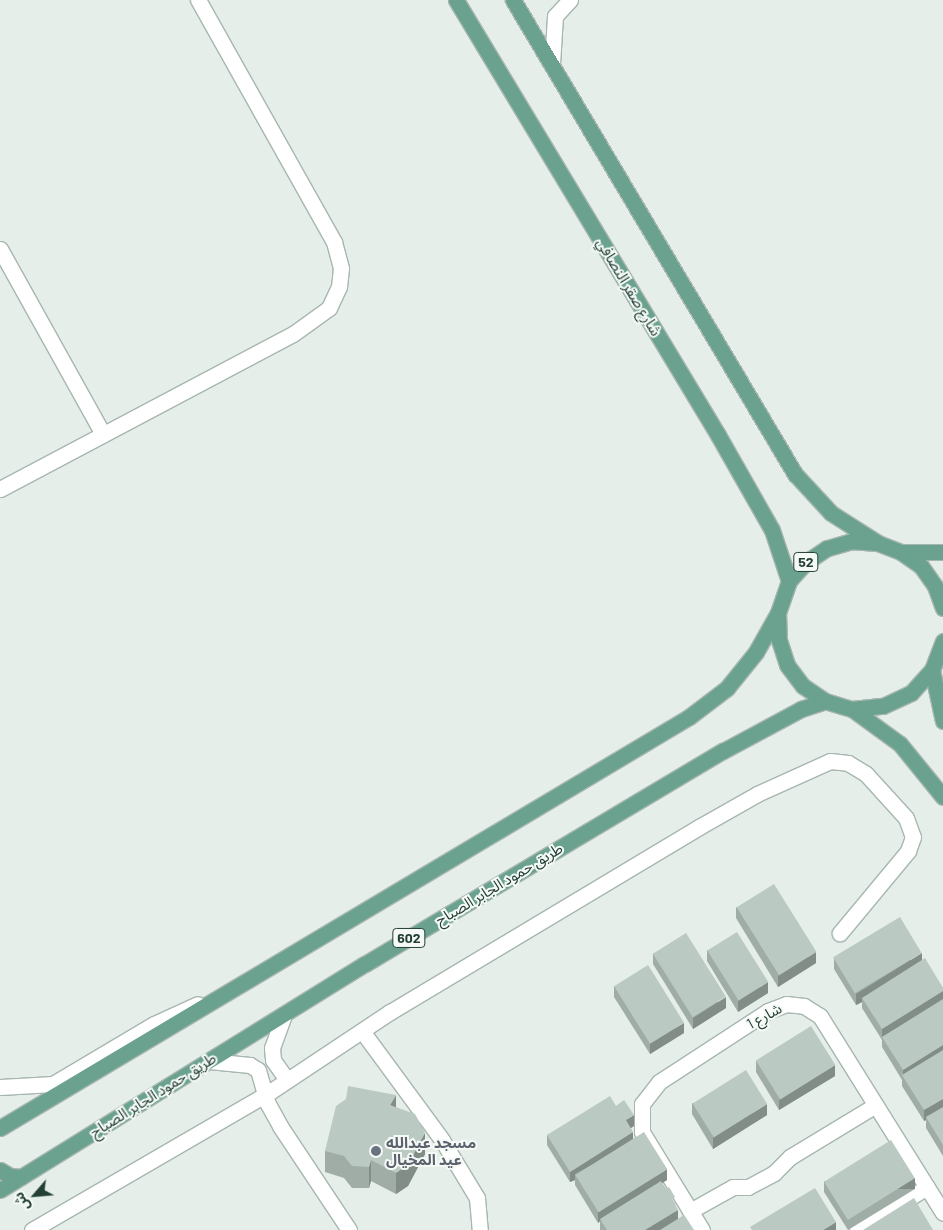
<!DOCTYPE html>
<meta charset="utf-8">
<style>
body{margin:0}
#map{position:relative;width:943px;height:1230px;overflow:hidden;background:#e5eee9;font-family:Barlow,"Noto Sans Arabic",sans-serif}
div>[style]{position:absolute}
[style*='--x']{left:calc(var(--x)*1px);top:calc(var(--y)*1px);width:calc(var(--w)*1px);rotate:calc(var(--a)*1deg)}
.roads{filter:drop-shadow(1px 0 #a7b6b0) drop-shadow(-1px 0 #a7b6b0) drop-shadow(0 1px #a7b6b0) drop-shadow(0 -1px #a7b6b0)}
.minor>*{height:15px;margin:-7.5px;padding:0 7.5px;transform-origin:7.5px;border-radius:7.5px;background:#fff}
.major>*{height:15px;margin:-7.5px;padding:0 7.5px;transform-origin:7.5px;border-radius:7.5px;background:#6aa28f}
.wall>*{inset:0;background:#a0ada7}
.shaded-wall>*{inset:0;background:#828d88;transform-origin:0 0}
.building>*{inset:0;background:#bac9c2;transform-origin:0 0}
.dots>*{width:14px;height:14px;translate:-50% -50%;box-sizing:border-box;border:2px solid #f5faf7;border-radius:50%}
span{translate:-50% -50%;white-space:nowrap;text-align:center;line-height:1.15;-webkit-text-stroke:4px #f5faf7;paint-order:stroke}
.shield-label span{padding:1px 4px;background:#f5faf7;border:1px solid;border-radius:4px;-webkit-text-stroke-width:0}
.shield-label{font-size:14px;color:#244036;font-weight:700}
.street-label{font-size:15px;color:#244036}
.worship-label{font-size:15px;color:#5b616d;font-weight:700}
.left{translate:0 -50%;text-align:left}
.north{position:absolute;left:10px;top:1170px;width:50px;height:50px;-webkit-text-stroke:4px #f5faf7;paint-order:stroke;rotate:243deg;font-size:14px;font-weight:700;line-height:20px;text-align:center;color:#244036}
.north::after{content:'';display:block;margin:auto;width:18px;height:22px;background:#244036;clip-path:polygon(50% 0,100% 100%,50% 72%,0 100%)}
</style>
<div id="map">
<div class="roads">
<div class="minor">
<i style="--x:552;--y:64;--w:48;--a:-86.4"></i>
<i style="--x:555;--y:16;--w:22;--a:-47"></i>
<i style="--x:0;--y:249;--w:212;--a:60.9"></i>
<i style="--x:0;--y:489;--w:331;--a:-27.9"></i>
<i style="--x:293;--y:334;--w:44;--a:-35.8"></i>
<i style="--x:329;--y:308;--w:23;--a:-65"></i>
<i style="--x:339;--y:287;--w:19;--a:-84"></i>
<i style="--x:341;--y:268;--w:27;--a:-105"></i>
<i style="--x:334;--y:242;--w:278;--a:-119.3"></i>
<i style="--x:284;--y:1015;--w:35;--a:110"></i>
<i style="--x:272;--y:1048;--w:12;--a:85"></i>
<i style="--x:273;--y:1060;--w:24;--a:55"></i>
<i style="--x:362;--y:1031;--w:135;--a:53.7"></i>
<i style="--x:442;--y:1140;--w:68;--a:58.9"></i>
<i style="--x:477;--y:1198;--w:32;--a:85"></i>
<i style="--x:209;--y:1061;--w:41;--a:5.6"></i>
<i style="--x:250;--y:1065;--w:9;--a:32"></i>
<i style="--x:258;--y:1070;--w:35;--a:74"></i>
<i style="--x:268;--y:1104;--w:25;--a:61"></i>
<i style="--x:280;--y:1126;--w:125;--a:56.4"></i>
<i style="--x:0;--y:1087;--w:53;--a:-3.2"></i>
<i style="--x:53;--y:1084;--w:117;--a:-30.7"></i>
<i style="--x:154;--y:1024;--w:48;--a:-24.4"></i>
<i style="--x:690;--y:1211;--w:49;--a:-29.2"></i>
<i style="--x:733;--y:1187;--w:15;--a:0"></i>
<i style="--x:748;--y:1187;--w:30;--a:-28"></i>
<i style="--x:774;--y:1173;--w:23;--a:-45"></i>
<i style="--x:790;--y:1157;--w:100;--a:-31.2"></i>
<i style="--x:32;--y:1230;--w:269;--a:-30.1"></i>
<i style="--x:265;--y:1095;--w:150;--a:-33.6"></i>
<i style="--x:390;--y:1012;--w:360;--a:-30.9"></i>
<i style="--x:699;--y:827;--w:67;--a:-29.6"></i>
<i style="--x:757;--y:794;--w:80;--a:-24.3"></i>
<i style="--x:830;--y:761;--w:18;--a:6"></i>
<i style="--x:848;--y:763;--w:21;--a:31"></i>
<i style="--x:866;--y:774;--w:59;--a:47.7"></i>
<i style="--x:906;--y:818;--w:20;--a:70"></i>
<i style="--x:913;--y:837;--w:15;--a:110"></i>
<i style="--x:908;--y:851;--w:107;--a:129.7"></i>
<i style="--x:702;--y:1230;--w:115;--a:-121.5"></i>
<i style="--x:642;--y:1132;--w:28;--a:-90"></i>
<i style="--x:642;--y:1104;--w:28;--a:-52"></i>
<i style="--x:659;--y:1082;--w:130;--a:-33.1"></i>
<i style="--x:768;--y:1011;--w:19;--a:-21"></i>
<i style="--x:786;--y:1004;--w:18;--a:6"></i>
<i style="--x:804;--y:1006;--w:19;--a:32"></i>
<i style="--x:820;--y:1016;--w:232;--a:58"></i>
<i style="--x:857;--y:1230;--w:82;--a:-31.6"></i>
</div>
<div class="major">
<i style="--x:456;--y:0;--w:508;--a:58.94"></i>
<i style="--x:718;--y:435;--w:109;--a:60.4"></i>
<i style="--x:772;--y:530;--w:54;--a:71.6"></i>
<i style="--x:513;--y:0;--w:552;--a:59.25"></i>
<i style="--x:795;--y:474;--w:53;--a:47.3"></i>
<i style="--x:831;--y:513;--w:56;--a:32.6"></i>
<i style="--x:901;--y:552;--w:42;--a:0"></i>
<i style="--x:943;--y:608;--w:23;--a:-110"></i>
<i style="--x:935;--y:586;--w:24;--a:-125"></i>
<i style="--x:921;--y:566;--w:24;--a:-145"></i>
<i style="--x:901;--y:552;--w:25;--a:-159"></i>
<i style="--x:878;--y:543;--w:26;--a:-176"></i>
<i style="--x:852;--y:541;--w:26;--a:164"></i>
<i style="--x:827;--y:548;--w:25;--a:146"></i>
<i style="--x:806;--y:562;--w:25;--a:132"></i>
<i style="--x:789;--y:581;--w:34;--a:109"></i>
<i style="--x:778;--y:613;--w:27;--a:88"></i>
<i style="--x:779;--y:640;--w:26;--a:72"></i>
<i style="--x:787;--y:665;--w:26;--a:53"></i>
<i style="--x:803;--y:686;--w:27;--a:34"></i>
<i style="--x:825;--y:701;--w:28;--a:17"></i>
<i style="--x:852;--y:709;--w:31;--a:-6"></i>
<i style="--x:883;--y:706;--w:31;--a:-25"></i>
<i style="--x:911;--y:693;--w:31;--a:-48"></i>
<i style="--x:932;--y:670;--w:31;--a:-69"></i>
<i style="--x:932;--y:670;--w:52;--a:77.8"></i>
<i style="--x:852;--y:709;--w:59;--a:36.1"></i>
<i style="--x:900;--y:744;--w:68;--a:50.9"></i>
<i style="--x:0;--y:1128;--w:802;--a:-30.82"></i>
<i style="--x:689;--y:717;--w:48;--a:-37.3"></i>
<i style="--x:727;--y:688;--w:46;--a:-51.1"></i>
<i style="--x:756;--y:652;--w:45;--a:-60.6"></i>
<i style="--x:0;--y:1170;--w:12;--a:31"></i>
<i style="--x:10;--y:1176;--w:11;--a:5"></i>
<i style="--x:0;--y:1190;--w:429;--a:-31.8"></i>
<i style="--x:365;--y:964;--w:417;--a:-30.8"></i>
<i style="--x:723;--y:751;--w:89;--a:-28.3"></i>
<i style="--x:801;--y:709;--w:25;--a:-18"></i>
</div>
</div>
<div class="wall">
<i style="clip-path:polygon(736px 907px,816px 963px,778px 987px,736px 918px)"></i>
<i style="clip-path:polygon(707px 950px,768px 993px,738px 1012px,707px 961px)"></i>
<i style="clip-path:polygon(653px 953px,726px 1008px,693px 1029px,653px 964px)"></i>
<i style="clip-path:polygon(834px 958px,922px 960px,943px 988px,943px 1156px,926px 1128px,926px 1120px,924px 1121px,902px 1086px,902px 1080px,882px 1047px,882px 1040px,862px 1008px,862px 1002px,856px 1005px,834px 969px)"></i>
<i style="clip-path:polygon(614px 986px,684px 1033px,650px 1054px,614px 997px)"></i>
<i style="clip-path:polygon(756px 1061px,835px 1076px,779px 1110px,756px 1072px)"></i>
<i style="clip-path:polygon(692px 1103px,767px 1115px,713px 1149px,692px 1114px)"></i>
<i style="clip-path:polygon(616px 1106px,634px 1126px,631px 1128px,633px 1138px,667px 1180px,662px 1183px,675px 1204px,678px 1219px,694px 1230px,600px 1230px,600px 1221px,598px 1223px,575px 1185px,575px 1180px,570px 1182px,547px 1145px,547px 1135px)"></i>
<i style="clip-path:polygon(396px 1107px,425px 1154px,408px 1186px,396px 1194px,371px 1181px,369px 1188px,352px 1188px,344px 1178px,325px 1172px,325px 1151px)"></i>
<i style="clip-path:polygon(824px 1181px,915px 1189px,848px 1230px,824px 1192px)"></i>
</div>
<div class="shaded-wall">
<i style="clip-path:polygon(816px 952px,816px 963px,778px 987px,778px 976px)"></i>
<i style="clip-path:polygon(922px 953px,922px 964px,862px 998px,862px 1002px,856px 1005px,856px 994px)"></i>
<i style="clip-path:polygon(768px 982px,768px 993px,738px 1012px,738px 1001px)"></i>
<i style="clip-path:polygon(943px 991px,943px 1002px,882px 1037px,882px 1040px,882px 1029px)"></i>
<i style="clip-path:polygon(726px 997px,726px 1008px,693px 1029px,693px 1018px)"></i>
<i style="clip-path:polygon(684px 1023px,684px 1033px,650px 1054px,650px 1043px)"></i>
<i style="clip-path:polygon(943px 1045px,943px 1056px,903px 1076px,903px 1070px)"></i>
<i style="clip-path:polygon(835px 1065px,835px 1076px,779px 1110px,779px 1100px)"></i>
<i style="clip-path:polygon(396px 1095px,396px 1116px,390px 1105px)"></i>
<i style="clip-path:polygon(943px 1099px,943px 1109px,926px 1117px,926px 1120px,924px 1121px,924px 1110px)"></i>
<i style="clip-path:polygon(767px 1104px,767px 1115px,713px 1149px,713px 1138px)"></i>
<i style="clip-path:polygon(634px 1115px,634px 1126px,626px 1131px,626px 1120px)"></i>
<i style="clip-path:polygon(633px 1132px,633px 1143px,575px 1174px,575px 1180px,570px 1182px,570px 1172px)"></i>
<i style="clip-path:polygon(425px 1133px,425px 1154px,408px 1186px,396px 1194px,396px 1173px)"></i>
<i style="clip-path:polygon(371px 1160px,371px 1181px,369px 1188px,369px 1167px)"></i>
<i style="clip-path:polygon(667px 1169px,667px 1180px,601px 1221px,600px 1219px,600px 1221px,598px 1223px,598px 1212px)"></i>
<i style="left:915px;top:1178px;width:11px;height:79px;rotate:90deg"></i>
<i style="clip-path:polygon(678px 1210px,678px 1221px,663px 1230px,645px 1230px)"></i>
<i style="clip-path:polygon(836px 1222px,836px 1230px,823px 1230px)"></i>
</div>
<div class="building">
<i style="left:774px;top:884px;width:80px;height:44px;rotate:58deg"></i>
<i style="left:900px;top:917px;width:42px;height:78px;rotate:59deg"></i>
<i style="left:737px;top:932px;width:59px;height:35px;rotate:58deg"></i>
<i style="left:686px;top:933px;width:75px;height:39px;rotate:58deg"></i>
<i style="clip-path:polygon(925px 958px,943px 988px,943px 991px,882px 1029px,862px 998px)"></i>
<i style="left:648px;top:965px;width:68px;height:40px;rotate:58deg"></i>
<i style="clip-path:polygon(943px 999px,943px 1045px,903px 1070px,882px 1037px)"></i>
<i style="left:811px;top:1026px;width:46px;height:65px;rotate:58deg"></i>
<i style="clip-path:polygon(943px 1050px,943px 1099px,924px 1110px,902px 1075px)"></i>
<i style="left:746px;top:1070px;width:40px;height:63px;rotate:58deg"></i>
<i style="clip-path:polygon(348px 1086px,396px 1095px,390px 1105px,415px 1114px,425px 1133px,408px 1165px,396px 1173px,371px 1160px,369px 1167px,352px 1166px,344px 1156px,325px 1151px,336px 1106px,346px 1099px)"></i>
<i style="clip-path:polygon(610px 1096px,616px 1106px,624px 1100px,634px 1115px,626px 1120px,633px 1132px,570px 1172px,547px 1135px)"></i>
<i style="clip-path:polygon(943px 1107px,943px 1145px,926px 1117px)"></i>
<i style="left:644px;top:1132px;width:44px;height:81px;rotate:58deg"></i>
<i style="left:891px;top:1140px;width:45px;height:79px;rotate:58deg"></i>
<i style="clip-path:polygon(661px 1181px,665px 1189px,669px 1187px,675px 1197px,672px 1199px,678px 1210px,645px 1230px,607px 1230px,600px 1219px)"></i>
<i style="clip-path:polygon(815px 1188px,836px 1222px,823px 1230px,752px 1230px,750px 1227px)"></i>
<i style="clip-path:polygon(914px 1198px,933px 1230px,863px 1230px)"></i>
<i style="clip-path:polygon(684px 1215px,694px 1230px,660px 1230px)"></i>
</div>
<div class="dots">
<i style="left:376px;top:1151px;background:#6b7280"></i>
</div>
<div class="shield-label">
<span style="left:806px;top:562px">52</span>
<span style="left:409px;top:938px">602</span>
</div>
<div class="street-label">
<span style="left:629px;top:287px;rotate:59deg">شارع صقر النصافي</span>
<span style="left:499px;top:884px;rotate:-31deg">طريق حمود الجابر الصباح</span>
<span style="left:764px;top:1016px;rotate:-29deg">شارع 1</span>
<span style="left:153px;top:1095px;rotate:-32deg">طريق حمود الجابر الصباح</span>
</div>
<div class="worship-label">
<span class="left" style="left:386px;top:1151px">مسجد عبدالله<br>عيد المخيال</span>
</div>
<div class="north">ش</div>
</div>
